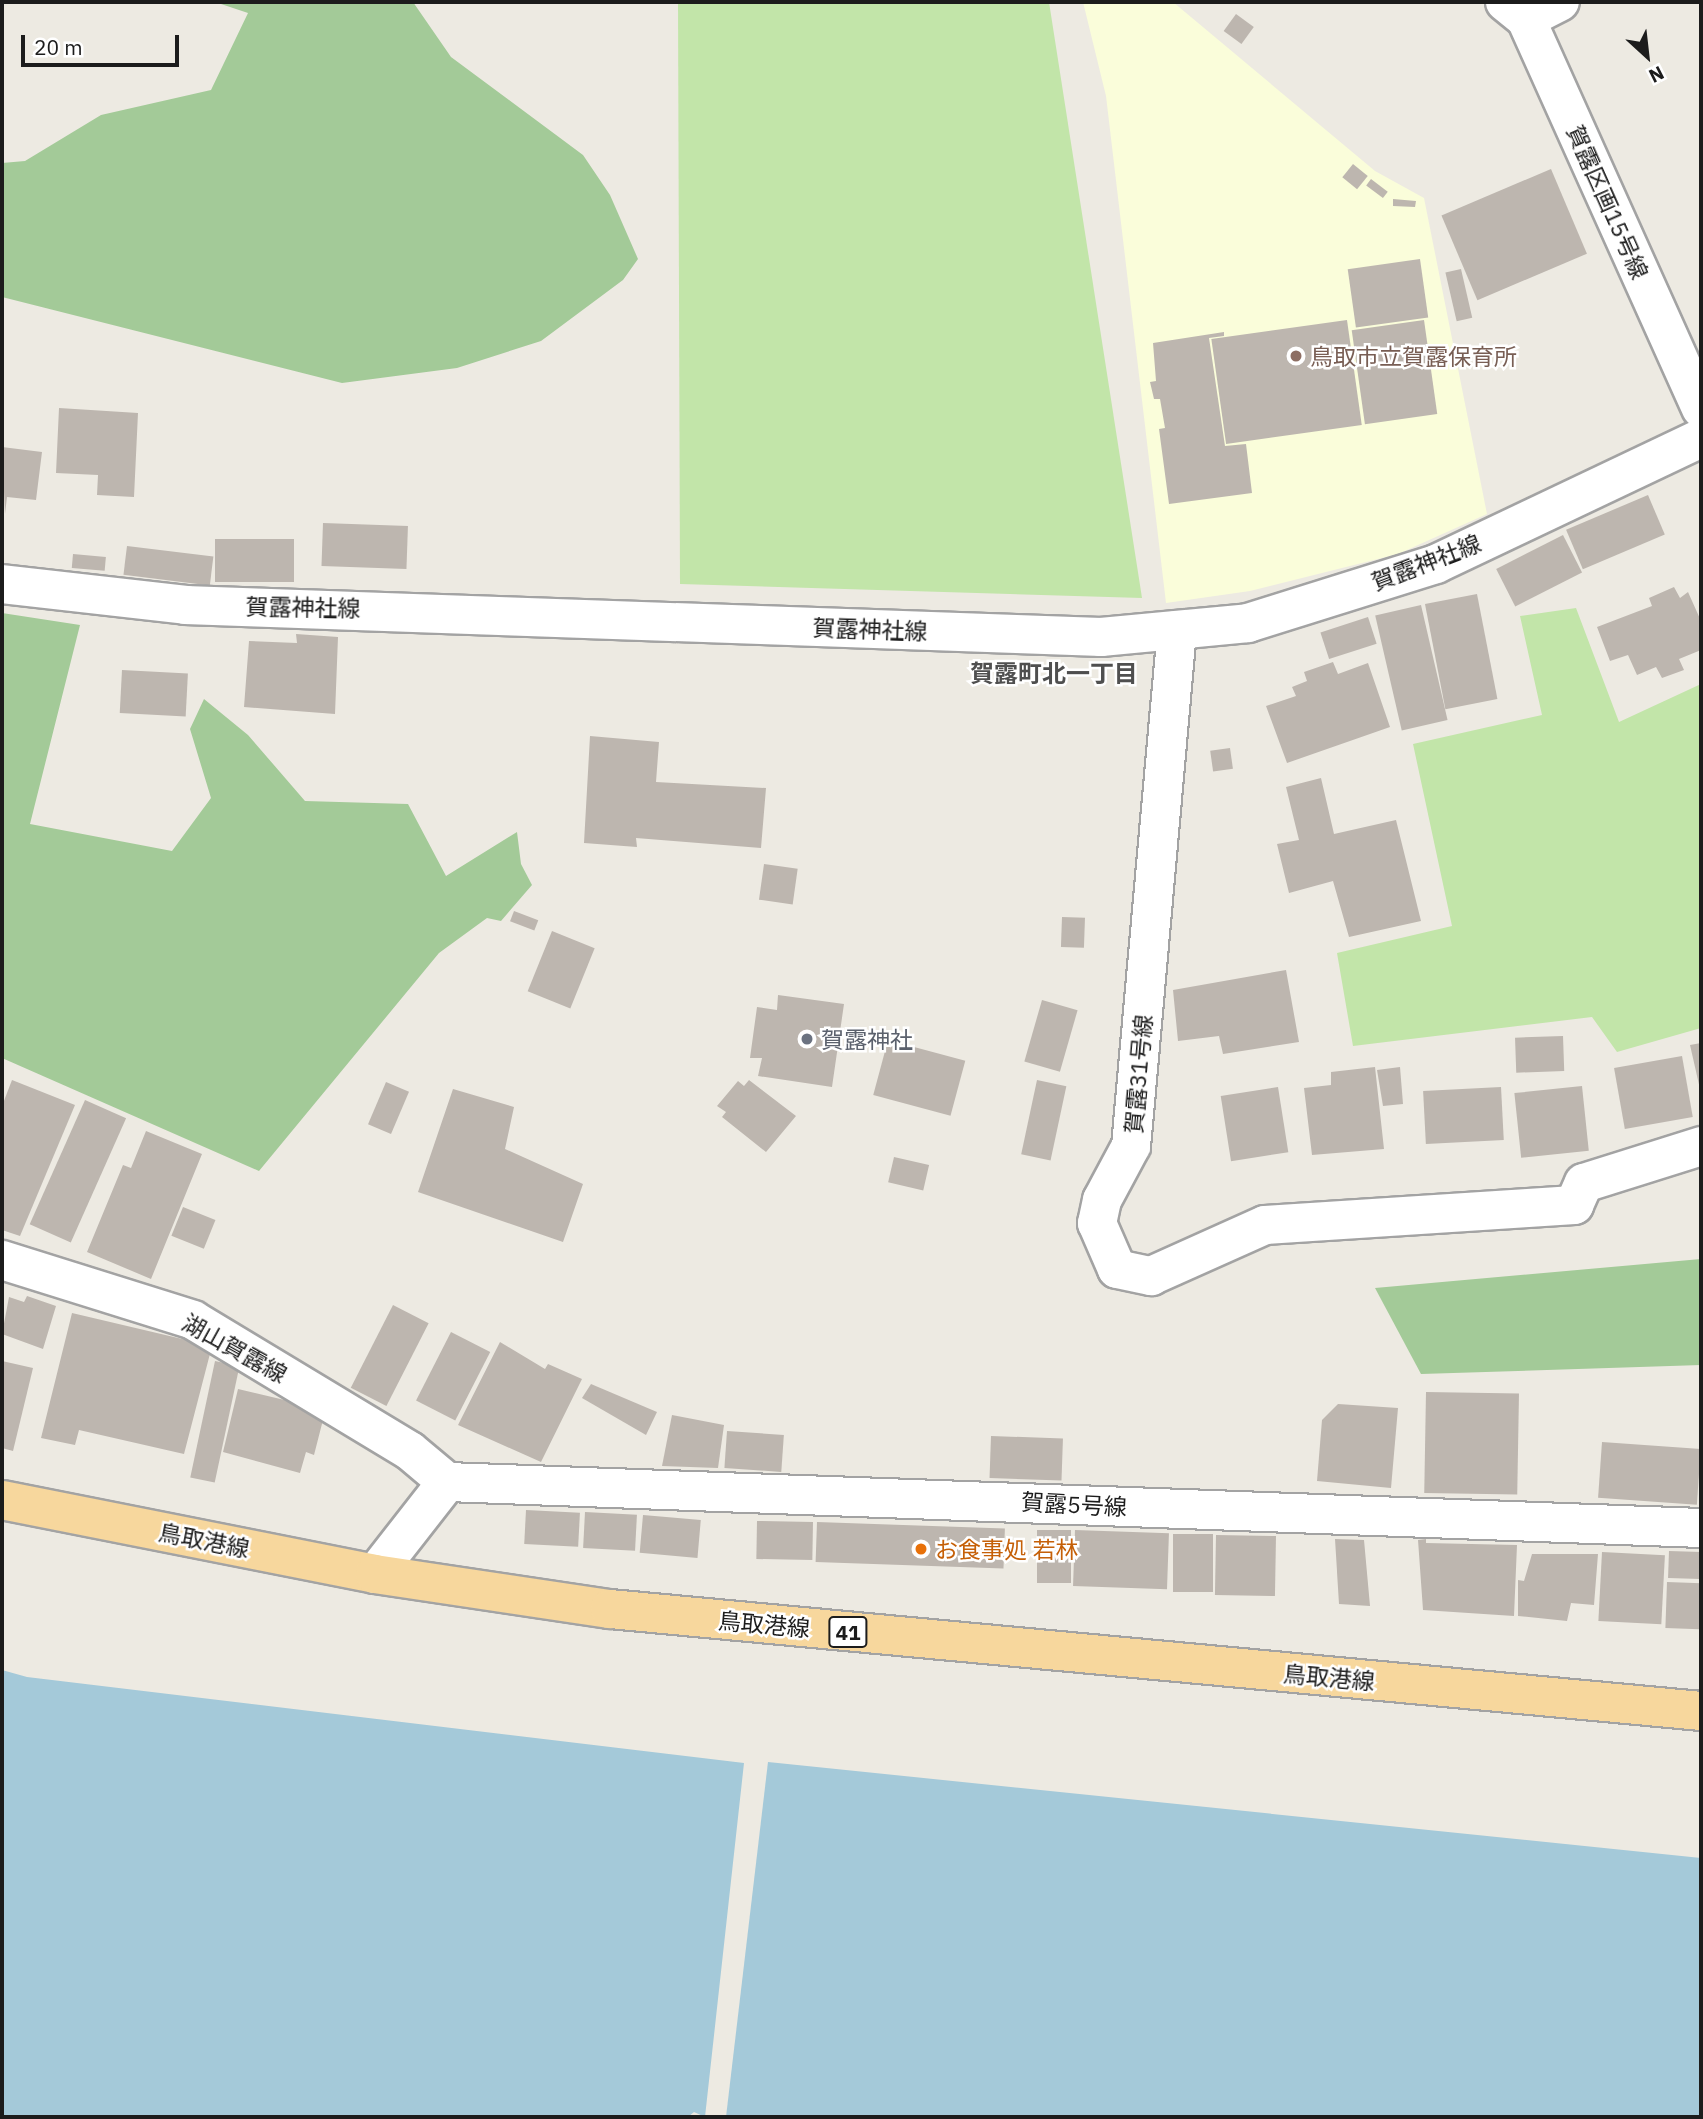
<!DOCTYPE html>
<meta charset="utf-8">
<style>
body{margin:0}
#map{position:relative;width:1703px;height:2119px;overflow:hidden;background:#edeae2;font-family:"IBM Plex Sans","Noto Sans JP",sans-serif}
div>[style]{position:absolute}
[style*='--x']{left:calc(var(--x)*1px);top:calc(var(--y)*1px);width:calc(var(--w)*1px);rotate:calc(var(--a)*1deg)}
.education>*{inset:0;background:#fafdda}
.grass>*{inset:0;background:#c2e5a9}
.forest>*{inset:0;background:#a3ca98}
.water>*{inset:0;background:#a4c9d9}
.building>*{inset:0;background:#bdb6af;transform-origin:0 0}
.roads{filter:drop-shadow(2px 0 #a3a3a3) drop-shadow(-2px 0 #a3a3a3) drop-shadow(0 2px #a3a3a3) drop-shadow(0 -2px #a3a3a3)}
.minor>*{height:38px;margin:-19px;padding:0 19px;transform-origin:19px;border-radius:19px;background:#fff}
.primary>*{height:38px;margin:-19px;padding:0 19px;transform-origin:19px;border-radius:19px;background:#f7d79d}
.dots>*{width:19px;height:19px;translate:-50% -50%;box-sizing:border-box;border:4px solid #fff;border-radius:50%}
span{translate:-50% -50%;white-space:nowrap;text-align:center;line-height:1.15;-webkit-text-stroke:5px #fff;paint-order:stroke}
.shield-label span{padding:2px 5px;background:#fff;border:2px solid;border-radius:5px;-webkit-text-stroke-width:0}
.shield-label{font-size:21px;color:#1c1c1c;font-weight:700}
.street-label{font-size:23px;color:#1c1c1c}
.education-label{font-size:23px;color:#785e54}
.left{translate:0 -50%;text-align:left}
.worship-label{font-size:23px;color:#5b616d}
.food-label{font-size:23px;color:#c56008}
.neighbourhood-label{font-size:24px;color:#4f4f4f;font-weight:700}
.frame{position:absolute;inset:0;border:4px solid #1c1c1c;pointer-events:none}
.north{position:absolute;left:1612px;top:21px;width:70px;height:70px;-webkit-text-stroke:5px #fff;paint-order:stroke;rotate:153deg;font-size:19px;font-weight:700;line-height:28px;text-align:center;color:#1c1c1c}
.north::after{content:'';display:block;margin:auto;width:24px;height:32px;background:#1c1c1c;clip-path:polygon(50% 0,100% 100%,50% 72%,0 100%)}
.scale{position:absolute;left:21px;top:35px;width:158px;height:32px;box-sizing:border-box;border:4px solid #1c1c1c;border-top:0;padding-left:9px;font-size:21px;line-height:24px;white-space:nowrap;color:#1c1c1c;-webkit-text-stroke:5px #fff;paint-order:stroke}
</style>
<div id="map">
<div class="education">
<i style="clip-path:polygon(1083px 2px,1173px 2px,1375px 171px,1424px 198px,1487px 514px,1398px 554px,1250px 591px,1166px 603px,1106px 96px)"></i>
</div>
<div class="grass">
<i style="clip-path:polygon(678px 2px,1049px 2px,1142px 598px,680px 584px)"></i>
<i style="clip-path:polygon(1576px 608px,1619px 722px,1701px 684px,1701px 1028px,1617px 1052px,1592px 1017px,1353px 1046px,1337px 953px,1452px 926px,1413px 744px,1542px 715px,1520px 616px)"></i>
</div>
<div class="forest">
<i style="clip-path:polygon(215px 2px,413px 2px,451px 57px,583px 155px,610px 195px,638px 259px,623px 280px,541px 341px,457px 368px,342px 383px,2px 297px,2px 163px,25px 161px,101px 115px,211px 90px,248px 13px)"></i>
<i style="clip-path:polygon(2px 613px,80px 625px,30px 824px,172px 851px,211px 798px,190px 729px,204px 699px,248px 735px,305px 801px,408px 804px,446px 876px,517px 832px,521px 864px,532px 885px,501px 921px,487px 918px,439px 953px,259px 1171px,2px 1058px)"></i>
<i style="clip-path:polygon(1701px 1259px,1701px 1365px,1421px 1374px,1375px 1288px)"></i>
</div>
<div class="water">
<i style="clip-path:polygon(2px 1670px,27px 1677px,744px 1763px,705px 2117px,694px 2112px,688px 2117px,2px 2117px)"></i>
<i style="clip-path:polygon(768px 1762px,1701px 1858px,1701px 2117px,726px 2117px)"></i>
</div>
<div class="building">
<i style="left:1236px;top:14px;width:22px;height:21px;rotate:36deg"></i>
<i style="left:1353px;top:164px;width:19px;height:17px;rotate:39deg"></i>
<i style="left:1551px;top:169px;width:92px;height:119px;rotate:67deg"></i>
<i style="left:1371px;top:179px;width:21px;height:8px;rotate:37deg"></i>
<i style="clip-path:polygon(1393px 199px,1416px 201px,1415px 207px,1393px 206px)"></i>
<i style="left:1420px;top:259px;width:59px;height:73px;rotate:82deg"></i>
<i style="left:1461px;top:269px;width:50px;height:16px;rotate:77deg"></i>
<i style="left:1347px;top:320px;width:106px;height:137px;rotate:82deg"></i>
<i style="left:1424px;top:320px;width:95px;height:73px;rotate:82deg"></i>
<i style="clip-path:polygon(1224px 332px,1224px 336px,1209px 338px,1225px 446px,1246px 444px,1252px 493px,1169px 504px,1159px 429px,1165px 428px,1160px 399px,1154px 399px,1150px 382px,1156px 381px,1153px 343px)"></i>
<i style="clip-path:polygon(59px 408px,138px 413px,134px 497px,97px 495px,98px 475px,56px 473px)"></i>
<i style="clip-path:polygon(2px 447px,42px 452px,36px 500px,7px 497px,5px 514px)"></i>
<i style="left:1648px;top:495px;width:43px;height:89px;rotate:67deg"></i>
<i style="left:323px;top:523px;width:85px;height:43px;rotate:2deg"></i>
<i style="left:1563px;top:535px;width:42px;height:75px;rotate:63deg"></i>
<i style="left:294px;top:539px;width:43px;height:79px;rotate:90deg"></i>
<i style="left:127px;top:546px;width:87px;height:29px;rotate:7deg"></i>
<i style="left:73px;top:554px;width:33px;height:14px;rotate:5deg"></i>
<i style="clip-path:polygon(1674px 587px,1680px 598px,1688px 592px,1701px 621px,1701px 650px,1679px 659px,1684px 670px,1662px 678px,1656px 667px,1637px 675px,1628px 655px,1610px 661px,1597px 627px,1652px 606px,1649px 598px)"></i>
<i style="left:1477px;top:594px;width:107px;height:53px;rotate:79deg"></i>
<i style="left:1421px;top:605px;width:118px;height:47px;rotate:77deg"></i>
<i style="left:1368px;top:617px;width:28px;height:50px;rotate:72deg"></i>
<i style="clip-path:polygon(296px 634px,338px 637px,335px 714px,244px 707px,249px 641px,297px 643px)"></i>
<i style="clip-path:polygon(1333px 662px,1338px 674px,1368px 663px,1390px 727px,1287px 763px,1266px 706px,1296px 696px,1292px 687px,1307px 681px,1304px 672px)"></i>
<i style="left:122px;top:670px;width:66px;height:43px;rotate:3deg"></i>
<i style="clip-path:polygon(590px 736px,659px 742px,656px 782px,766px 788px,761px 848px,636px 838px,637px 847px,584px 843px)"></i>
<i style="left:1230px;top:748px;width:21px;height:20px;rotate:82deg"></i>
<i style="clip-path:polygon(1321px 778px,1334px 834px,1396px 820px,1421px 921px,1349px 937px,1333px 881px,1289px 893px,1277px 844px,1299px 840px,1286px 787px)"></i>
<i style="left:764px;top:864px;width:34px;height:36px;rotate:8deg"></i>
<i style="left:514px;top:911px;width:26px;height:11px;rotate:21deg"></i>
<i style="left:1062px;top:917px;width:23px;height:30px;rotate:2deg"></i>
<i style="left:552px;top:931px;width:46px;height:65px;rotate:22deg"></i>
<i style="clip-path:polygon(1286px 970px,1299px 1042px,1223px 1054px,1219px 1036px,1178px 1041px,1173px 990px)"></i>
<i style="clip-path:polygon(778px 995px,844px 1004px,832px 1087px,758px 1076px,762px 1058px,750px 1058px,757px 1007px,777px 1010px)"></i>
<i style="left:1042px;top:1000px;width:37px;height:64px;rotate:16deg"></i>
<i style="left:1563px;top:1036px;width:35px;height:48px;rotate:88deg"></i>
<i style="left:888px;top:1040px;width:80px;height:57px;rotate:15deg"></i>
<i style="clip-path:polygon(1701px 1043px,1701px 1089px,1700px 1089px,1690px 1045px)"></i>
<i style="left:1682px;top:1056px;width:62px;height:69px;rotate:80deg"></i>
<i style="clip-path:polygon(1375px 1067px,1384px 1149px,1312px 1155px,1304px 1088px,1331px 1085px,1331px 1072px)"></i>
<i style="clip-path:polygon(1400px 1067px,1403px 1104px,1383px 1106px,1377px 1070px)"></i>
<i style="clip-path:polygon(12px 1080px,75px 1105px,20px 1236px,2px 1230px,2px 1106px)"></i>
<i style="clip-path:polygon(749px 1080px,796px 1116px,766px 1152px,722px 1117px,726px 1112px,717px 1106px,738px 1081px,744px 1086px)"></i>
<i style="left:1037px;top:1080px;width:30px;height:76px;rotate:12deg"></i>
<i style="left:386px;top:1082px;width:25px;height:46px;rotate:23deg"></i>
<i style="left:1582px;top:1086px;width:65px;height:68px;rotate:84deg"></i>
<i style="left:1278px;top:1087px;width:66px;height:58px;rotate:81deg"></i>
<i style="left:1501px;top:1087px;width:53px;height:78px;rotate:87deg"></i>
<i style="clip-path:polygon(453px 1089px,514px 1107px,505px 1149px,583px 1184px,563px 1242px,418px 1192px)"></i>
<i style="left:85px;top:1100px;width:45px;height:136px;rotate:24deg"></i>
<i style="clip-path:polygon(146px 1131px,202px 1154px,151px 1279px,87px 1252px,123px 1165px,131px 1168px)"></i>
<i style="left:894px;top:1157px;width:36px;height:26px;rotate:13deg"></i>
<i style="left:183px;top:1207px;width:35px;height:31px;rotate:22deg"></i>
<i style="clip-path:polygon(27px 1296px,56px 1306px,43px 1349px,2px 1334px,9px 1297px,24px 1302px)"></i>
<i style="left:393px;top:1305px;width:40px;height:93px;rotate:27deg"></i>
<i style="clip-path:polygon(72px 1313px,212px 1346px,184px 1454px,79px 1430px,75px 1445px,41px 1438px)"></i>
<i style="left:451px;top:1332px;width:44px;height:77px;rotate:27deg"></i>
<i style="clip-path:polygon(500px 1342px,545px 1369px,548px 1364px,582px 1379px,541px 1462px,458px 1425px)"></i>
<i style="clip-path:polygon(2px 1361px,33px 1368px,13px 1451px,2px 1448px)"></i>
<i style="left:215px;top:1361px;width:25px;height:119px;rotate:12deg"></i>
<i style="clip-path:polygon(591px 1384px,657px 1412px,646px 1435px,582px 1398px)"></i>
<i style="clip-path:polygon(238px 1389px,314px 1407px,324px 1416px,314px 1455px,306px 1452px,300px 1473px,223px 1452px)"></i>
<i style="left:1426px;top:1392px;width:93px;height:101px;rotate:1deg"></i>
<i style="clip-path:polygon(1338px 1404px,1398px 1408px,1391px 1488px,1317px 1481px,1322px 1420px)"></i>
<i style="clip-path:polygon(672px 1415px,724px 1425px,718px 1468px,662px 1466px)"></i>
<i style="left:727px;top:1431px;width:57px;height:37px;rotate:4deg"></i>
<i style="left:991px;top:1436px;width:72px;height:42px;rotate:2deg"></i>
<i style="left:1602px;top:1442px;width:99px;height:56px;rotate:4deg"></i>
<i style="left:526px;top:1510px;width:54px;height:34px;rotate:3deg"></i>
<i style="left:585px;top:1512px;width:52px;height:36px;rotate:3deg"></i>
<i style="left:643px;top:1515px;width:58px;height:38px;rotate:5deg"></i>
<i style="left:757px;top:1521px;width:56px;height:38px;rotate:1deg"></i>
<i style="left:817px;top:1522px;width:188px;height:40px;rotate:2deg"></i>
<i style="left:1037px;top:1530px;width:34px;height:53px"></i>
<i style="left:1075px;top:1530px;width:94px;height:56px;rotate:2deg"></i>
<i style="left:1173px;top:1534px;width:40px;height:58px"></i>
<i style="left:1216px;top:1535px;width:60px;height:60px;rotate:1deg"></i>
<i style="clip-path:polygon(1335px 1539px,1364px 1540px,1370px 1606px,1339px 1604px)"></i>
<i style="clip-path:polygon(1426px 1539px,1426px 1543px,1517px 1545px,1514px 1616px,1423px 1610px,1418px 1540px)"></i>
<i style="left:1669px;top:1551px;width:32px;height:27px;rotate:2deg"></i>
<i style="left:1602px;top:1552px;width:63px;height:69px;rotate:3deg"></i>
<i style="clip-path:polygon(1532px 1554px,1598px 1554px,1594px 1605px,1571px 1603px,1567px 1621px,1518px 1616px,1518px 1580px,1524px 1581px)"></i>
<i style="left:1667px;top:1582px;width:34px;height:46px;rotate:2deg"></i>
</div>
<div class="roads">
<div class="minor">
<i style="--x:1505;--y:2;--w:27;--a:39"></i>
<i style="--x:1526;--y:19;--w:427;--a:65.8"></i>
<i style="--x:1526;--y:19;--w:38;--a:-27"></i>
<i style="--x:2;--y:584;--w:184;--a:6.5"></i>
<i style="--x:185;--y:605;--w:917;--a:2"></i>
<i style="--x:1101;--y:637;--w:148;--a:-5.4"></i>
<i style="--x:1248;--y:623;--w:197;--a:-17.4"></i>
<i style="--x:1436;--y:564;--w:293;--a:-25.4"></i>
<i style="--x:1177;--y:630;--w:518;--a:95.09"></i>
<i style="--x:1131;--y:1146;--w:61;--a:118.2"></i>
<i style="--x:1102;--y:1200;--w:24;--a:102"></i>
<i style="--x:1097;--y:1223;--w:50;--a:66.5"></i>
<i style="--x:1117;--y:1269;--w:35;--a:12"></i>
<i style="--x:1151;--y:1276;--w:125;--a:-24.1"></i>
<i style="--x:1265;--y:1225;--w:310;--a:-3.7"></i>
<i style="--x:1574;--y:1205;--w:24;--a:-66"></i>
<i style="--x:1584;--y:1183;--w:123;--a:-17.5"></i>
<i style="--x:2;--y:1260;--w:200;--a:17.4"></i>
<i style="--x:193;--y:1320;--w:253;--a:31.1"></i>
<i style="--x:410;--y:1451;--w:48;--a:40"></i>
<i style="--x:447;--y:1482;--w:1255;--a:2.1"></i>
<i style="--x:375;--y:1574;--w:117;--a:-52"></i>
</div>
<div class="primary">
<i style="--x:2;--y:1500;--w:380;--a:11.2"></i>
<i style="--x:375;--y:1574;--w:238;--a:8.5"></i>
<i style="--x:610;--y:1609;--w:1096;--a:5.34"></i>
</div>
</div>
<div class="dots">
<i style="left:1296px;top:356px;background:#8d6e63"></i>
<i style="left:807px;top:1039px;background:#6b7280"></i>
<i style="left:921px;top:1549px;background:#e8710a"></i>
</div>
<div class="shield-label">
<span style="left:848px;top:1632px">41</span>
</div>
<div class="street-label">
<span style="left:1608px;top:202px;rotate:66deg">賀露区画15号線</span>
<span style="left:1426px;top:562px;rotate:-21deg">賀露神社線</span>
<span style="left:303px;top:607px;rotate:1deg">賀露神社線</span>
<span style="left:870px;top:629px;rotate:2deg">賀露神社線</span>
<span style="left:1138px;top:1074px;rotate:-85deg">賀露31号線</span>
<span style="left:235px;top:1348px;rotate:29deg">湖山賀露線</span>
<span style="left:1074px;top:1504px;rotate:3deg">賀露5号線</span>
<span style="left:204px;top:1540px;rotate:11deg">鳥取港線</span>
<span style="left:764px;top:1624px;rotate:5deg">鳥取港線</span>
<span style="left:1329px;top:1677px;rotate:5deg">鳥取港線</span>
</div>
<div class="education-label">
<span class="left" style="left:1310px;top:356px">鳥取市立賀露保育所</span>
</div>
<div class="worship-label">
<span class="left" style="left:821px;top:1039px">賀露神社</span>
</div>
<div class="food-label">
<span class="left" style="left:935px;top:1549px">お食事処 若林</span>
</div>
<div class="neighbourhood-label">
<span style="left:1054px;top:674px">賀露町北一丁目</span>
</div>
<div class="frame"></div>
<div class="north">N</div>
<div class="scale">20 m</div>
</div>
